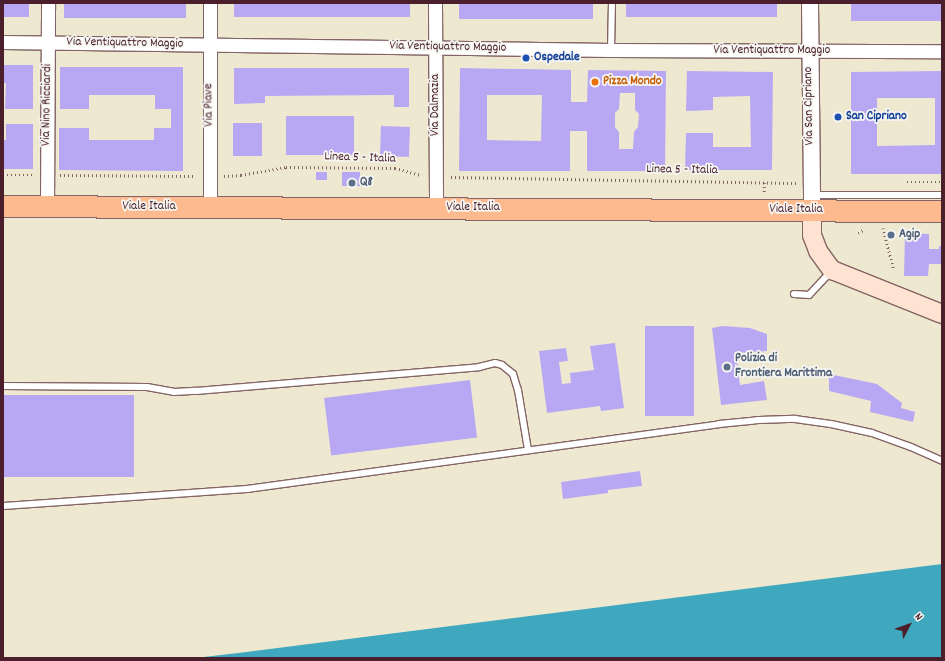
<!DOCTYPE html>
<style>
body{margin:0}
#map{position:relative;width:945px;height:661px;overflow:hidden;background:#efe8d1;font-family:Dekko,sans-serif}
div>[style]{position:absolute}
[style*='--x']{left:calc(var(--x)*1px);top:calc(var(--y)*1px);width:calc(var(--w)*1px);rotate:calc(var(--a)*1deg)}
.water>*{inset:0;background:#3fa8bf}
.building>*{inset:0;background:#b8a8f4;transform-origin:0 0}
.path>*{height:2.5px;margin-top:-1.25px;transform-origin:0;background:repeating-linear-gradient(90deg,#846565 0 1px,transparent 0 4px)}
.roads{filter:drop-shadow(1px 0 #846565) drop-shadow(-1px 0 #846565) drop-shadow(0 1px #846565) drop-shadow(0 -1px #846565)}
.service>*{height:6px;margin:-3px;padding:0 3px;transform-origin:3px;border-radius:3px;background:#fff}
.minor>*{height:13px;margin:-6.5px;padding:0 6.5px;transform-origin:6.5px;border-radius:6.5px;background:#fff}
.tertiary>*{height:16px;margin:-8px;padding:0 8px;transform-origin:8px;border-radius:8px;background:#fff}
.secondary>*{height:18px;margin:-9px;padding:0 9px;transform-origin:9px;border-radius:9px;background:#fee3d2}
.primary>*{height:21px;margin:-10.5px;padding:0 10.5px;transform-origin:10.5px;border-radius:10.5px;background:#fcba8e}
.dots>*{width:11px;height:11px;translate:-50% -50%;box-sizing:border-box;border:2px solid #f6f6f2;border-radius:50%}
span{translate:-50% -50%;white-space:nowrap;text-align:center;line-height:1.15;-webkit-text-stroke:3.5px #f6f6f2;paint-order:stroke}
.street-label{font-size:13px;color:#4a1f2b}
.transit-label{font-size:13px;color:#164399;font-weight:700}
.left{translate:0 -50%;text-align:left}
.food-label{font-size:13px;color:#c56008;font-weight:700}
.service-label{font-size:13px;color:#4e5e75;font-weight:700}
.frame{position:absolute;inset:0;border:4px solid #4a1f2b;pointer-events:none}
.north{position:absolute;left:889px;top:605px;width:40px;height:40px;-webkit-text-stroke:3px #f6f6f2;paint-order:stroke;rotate:49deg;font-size:11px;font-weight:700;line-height:16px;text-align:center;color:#4a1f2b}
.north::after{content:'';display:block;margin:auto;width:14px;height:18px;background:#4a1f2b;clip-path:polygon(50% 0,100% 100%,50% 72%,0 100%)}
</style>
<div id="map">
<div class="water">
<i style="clip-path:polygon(942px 564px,942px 658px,195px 658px,238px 653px)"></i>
</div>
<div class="building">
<i style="left:3px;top:3px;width:26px;height:14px"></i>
<i style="left:64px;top:3px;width:122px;height:15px"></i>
<i style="left:234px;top:3px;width:176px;height:14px"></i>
<i style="left:459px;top:3px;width:134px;height:16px"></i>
<i style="left:626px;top:3px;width:151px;height:14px"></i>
<i style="left:851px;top:3px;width:91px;height:18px"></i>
<i style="clip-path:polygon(3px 65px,33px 65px,33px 109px,5px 109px,6px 83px,3px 83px)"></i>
<i style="clip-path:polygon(60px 67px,183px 67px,183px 171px,59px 170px,59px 128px,89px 128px,89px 140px,154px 140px,154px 128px,171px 128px,171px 109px,155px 109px,155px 95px,89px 95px,89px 109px,60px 109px)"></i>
<i style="clip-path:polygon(234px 68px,409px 68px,409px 107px,394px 107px,394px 95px,265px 96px,265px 103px,234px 104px)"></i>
<i style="clip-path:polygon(evenodd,460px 68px,571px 70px,571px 102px,587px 102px,588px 70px,666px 71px,665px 171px,587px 171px,587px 131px,570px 131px,570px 171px,459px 171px,460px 68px,620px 93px,635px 93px,635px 110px,639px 114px,638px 127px,634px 132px,633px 149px,619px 149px,619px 132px,615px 127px,615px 113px,619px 109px,620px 93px,460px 68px,487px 95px,542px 95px,541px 141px,487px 140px,487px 95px)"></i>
<i style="clip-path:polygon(687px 71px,773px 72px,772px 170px,685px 170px,686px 133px,713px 133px,713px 147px,751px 147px,750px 96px,713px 97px,713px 110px,686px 111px)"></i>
<i style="clip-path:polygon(evenodd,942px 71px,942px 174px,851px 174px,851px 72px,942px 71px,877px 98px,935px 98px,935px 145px,877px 146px,877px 98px)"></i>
<i style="left:286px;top:116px;width:68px;height:39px"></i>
<i style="left:233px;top:123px;width:29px;height:33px"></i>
<i style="clip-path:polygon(6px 124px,33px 124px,33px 169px,3px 169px,3px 140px,6px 140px)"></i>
<i style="left:381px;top:126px;width:29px;height:30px;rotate:2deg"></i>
<i style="left:316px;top:172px;width:11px;height:8px"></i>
<i style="left:342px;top:172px;width:18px;height:14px"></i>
<i style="clip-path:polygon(905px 233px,929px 234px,929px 249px,939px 249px,939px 246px,942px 246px,942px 264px,929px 264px,928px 276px,904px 276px)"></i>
<i style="left:645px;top:326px;width:49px;height:90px"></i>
<i style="clip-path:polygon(722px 326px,750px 328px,767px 334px,767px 351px,736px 353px,740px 385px,764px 381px,767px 400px,721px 405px,712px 328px)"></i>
<i style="clip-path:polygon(615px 343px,624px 408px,601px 411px,600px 406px,547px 413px,539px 351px,566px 348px,568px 361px,559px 362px,562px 384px,571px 383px,570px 373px,594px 370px,590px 346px)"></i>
<i style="clip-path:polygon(829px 374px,877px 384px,902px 403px,901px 408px,915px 412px,913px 422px,870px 412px,871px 401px,829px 391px)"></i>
<i style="left:470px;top:380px;width:58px;height:147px;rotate:83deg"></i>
<i style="left:3px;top:395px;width:131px;height:82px"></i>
<i style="clip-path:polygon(640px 471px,642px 486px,608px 490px,608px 493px,563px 499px,561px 482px)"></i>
</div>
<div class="path">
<i style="--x:3;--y:175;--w:30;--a:0"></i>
<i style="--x:60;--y:175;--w:135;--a:0.4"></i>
<i style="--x:224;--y:176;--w:17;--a:-3"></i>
<i style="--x:241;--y:175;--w:46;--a:-10.1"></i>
<i style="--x:286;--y:167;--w:109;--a:0.5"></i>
<i style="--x:395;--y:168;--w:28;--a:15"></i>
<i style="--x:451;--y:177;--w:345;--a:1"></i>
<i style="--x:907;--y:182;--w:35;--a:0"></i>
<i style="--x:764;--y:192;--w:10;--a:-90"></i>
<i style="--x:883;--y:228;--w:43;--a:75.3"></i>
<i style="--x:858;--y:233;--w:6;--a:-31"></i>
</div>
<div class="roads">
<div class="service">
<i style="--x:611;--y:50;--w:47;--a:-88.8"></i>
<i style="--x:812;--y:195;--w:130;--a:0"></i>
<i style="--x:794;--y:294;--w:15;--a:4"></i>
<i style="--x:809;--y:295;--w:33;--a:-47"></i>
<i style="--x:3;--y:386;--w:144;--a:0.4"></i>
<i style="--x:147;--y:387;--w:27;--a:10"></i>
<i style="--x:174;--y:392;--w:22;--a:-3"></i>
<i style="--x:196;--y:391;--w:284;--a:-4.8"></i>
<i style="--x:479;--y:367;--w:16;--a:-14"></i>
<i style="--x:495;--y:363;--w:7;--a:16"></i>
<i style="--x:502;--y:365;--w:14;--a:39"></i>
<i style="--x:513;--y:374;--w:17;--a:73"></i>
<i style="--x:518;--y:390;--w:61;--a:80.5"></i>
<i style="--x:3;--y:506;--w:245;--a:-4"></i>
<i style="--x:247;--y:489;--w:476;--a:-7.8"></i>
<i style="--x:719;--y:424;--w:40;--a:-5.7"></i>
<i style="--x:759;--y:420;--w:36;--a:-2"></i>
<i style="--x:795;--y:419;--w:36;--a:8"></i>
<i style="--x:831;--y:424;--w:42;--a:12.4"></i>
<i style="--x:872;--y:433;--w:41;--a:19.7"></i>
<i style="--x:911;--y:447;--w:34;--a:24"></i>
</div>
<div class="minor">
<i style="--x:210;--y:3;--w:204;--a:90"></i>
<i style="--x:435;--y:3;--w:205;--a:89.7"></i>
<i style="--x:3;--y:42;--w:608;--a:0.75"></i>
<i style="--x:611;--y:50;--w:331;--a:0.2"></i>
<i style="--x:47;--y:206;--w:203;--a:-89.7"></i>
</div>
<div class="tertiary">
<i style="--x:810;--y:3;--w:207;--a:89.4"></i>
</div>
<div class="secondary">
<i style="--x:812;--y:210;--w:25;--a:90"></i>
<i style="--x:812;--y:235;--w:17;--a:69"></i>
<i style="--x:818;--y:251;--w:24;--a:54"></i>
<i style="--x:832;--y:270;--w:118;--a:21.8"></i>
</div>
<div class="primary">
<i style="--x:3;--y:206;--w:939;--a:0.31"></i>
</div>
</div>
<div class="dots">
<i style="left:526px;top:58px;background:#1a4fb4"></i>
<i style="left:595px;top:82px;background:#e8710a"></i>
<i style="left:838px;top:117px;background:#1a4fb4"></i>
<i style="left:352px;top:183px;background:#5c6f8a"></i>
<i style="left:891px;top:235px;background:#5c6f8a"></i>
<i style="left:727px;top:367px;background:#5c6f8a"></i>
</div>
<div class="street-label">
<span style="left:125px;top:44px;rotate:1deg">Via Ventiquattro Maggio</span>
<span style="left:448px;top:48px;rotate:1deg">Via Ventiquattro Maggio</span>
<span style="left:772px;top:51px">Via Ventiquattro Maggio</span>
<span style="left:48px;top:105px;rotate:-89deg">Via Nino Ricciardi</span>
<span style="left:210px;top:105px;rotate:-91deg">Via Piave</span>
<span style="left:436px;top:105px;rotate:-90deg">Via Dalmazia</span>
<span style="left:810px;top:106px;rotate:-91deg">Via San Cipriano</span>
<span style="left:360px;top:159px;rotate:2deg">Linea 5 - Italia</span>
<span style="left:682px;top:171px;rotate:1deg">Linea 5 - Italia</span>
<span style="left:149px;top:207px">Viale Italia</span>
<span style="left:473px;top:208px">Viale Italia</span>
<span style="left:796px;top:210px">Viale Italia</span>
</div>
<div class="transit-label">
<span class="left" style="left:534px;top:58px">Ospedale</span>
<span class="left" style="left:846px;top:117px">San Cipriano</span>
</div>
<div class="food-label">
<span class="left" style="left:603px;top:82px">Pizza Mondo</span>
</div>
<div class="service-label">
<span class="left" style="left:360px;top:183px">Q8</span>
<span class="left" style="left:899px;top:235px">Agip</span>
<span class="left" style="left:735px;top:367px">Polizia di<br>Frontiera Marittima</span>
</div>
<div class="frame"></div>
<div class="north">N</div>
</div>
